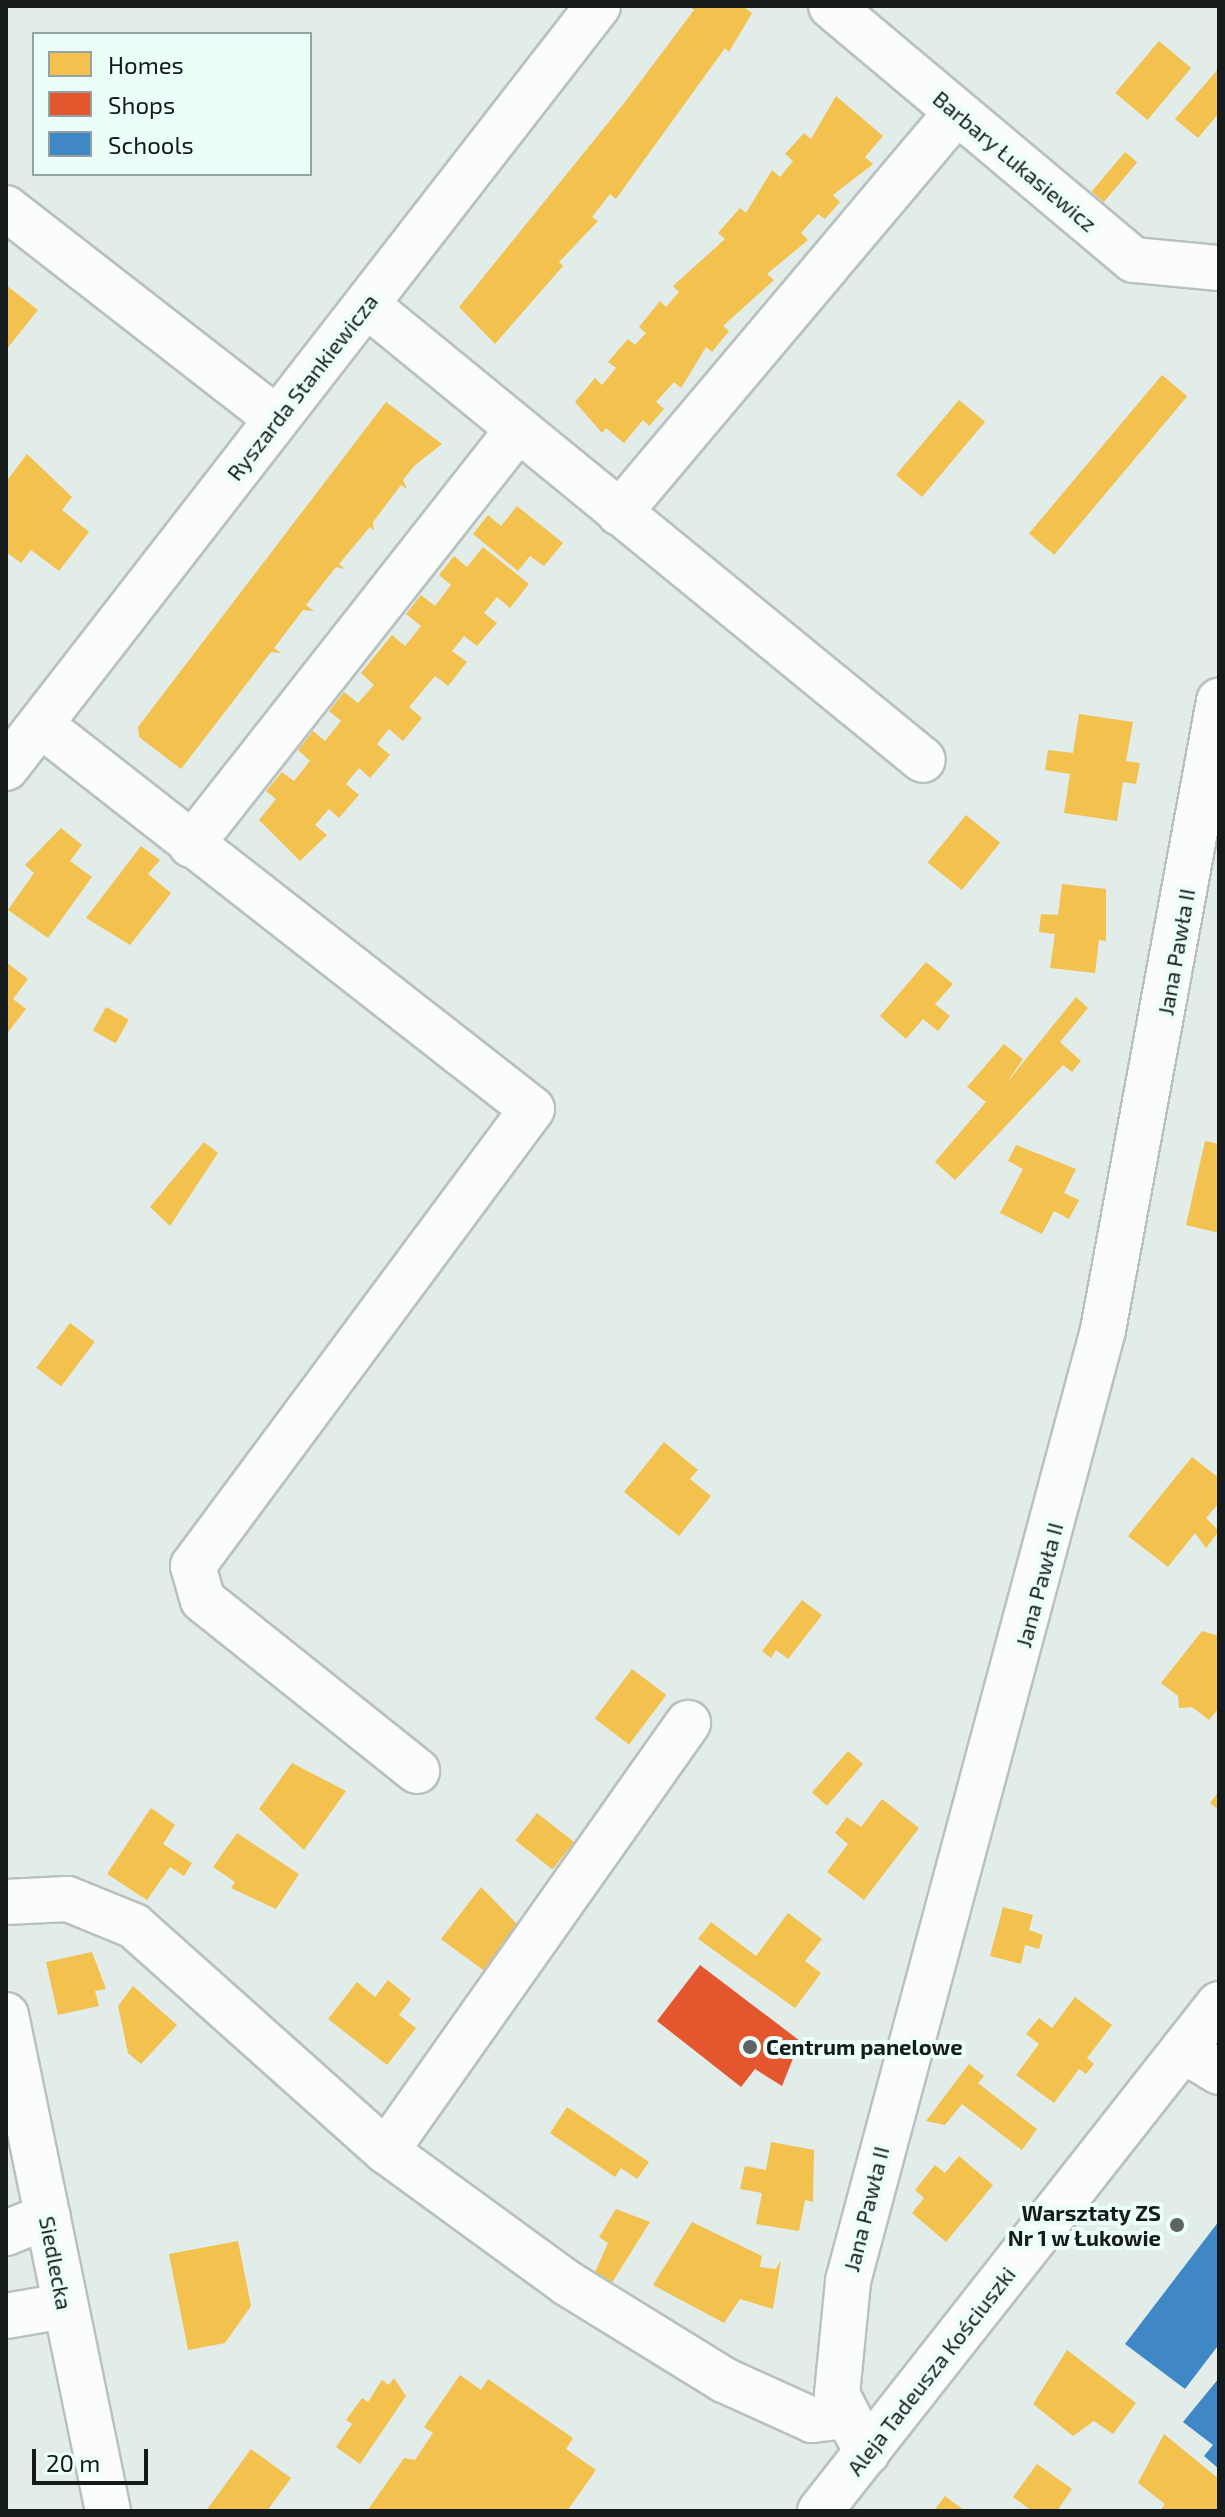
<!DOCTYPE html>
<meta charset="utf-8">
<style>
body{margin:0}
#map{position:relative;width:1225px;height:2517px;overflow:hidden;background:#e2edea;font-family:"Exo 2",sans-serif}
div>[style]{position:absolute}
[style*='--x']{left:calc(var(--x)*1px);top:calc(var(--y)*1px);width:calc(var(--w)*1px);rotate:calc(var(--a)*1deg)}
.homes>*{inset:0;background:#f2c14e;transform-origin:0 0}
.shops>*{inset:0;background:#e4572e}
.schools>*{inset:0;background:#3f88c5}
.roads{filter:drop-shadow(2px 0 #b9c1bf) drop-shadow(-2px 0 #b9c1bf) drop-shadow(0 2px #b9c1bf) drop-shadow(0 -2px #b9c1bf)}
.minor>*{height:44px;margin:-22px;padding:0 22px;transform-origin:22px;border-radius:22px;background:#fbfcfc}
.major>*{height:44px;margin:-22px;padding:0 22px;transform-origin:22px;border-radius:22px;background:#fbfcfc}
.dots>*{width:22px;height:22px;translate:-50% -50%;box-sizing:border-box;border:4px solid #ebfef9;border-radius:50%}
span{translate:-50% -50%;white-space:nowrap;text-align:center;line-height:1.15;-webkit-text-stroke:8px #ebfef9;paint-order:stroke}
.street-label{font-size:22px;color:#151b1a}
.poi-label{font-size:22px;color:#151b1a;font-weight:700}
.left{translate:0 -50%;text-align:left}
.right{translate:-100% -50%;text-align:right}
.frame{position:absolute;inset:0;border:8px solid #151b1a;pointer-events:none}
.legend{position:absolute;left:32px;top:32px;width:280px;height:144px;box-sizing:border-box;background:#ebfef9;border:2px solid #95a3a0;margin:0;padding:10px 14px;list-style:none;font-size:24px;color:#151b1a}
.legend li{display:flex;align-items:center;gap:16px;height:40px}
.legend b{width:40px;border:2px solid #95a3a0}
.scale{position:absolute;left:32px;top:2449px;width:116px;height:36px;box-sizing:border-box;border:4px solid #151b1a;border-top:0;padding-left:10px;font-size:24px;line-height:28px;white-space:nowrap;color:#151b1a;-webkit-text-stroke:6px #ebfef9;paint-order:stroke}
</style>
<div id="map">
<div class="homes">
<i style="clip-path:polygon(689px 6px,742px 6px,752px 13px,729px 52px,725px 48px,616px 199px,610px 194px,592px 217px,598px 221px,559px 262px,563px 266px,495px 344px,459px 307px,625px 102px,694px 10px)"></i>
<i style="left:1159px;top:41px;width:42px;height:68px;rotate:40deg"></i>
<i style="clip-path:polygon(1219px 68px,1219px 113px,1198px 138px,1175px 119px)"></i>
<i style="clip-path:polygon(836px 96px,883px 136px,865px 157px,873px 164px,833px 195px,840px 202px,825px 219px,818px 214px,801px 233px,808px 240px,767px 274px,774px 280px,723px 326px,729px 331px,712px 352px,706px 347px,681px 388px,674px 382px,656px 402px,664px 409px,649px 426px,643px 420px,624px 443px,606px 428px,602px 433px,575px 402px,595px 378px,602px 385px,616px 368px,608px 362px,628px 339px,635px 345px,646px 333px,639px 327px,660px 301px,666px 307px,679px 292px,673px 286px,725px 239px,718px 233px,740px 208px,746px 213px,772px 170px,780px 177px,793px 161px,785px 154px,804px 133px,811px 139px)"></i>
<i style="left:1125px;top:152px;width:16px;height:52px;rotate:40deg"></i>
<i style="clip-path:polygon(6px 285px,38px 310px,6px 350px)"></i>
<i style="left:1162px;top:375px;width:33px;height:207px;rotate:40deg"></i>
<i style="left:959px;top:400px;width:34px;height:98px;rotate:40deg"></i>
<i style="clip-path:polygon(386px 402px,442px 444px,414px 466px,403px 480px,407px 489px,401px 485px,373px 522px,374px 531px,370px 527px,339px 564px,345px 569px,336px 567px,306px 605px,314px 611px,303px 610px,274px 648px,281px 653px,271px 652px,181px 769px,139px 737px,138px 727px)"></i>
<i style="clip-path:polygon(27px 454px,72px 497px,62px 510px,89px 532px,59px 571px,31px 550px,21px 563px,6px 552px,6px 482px)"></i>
<i style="clip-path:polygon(517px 506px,563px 543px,544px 566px,530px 556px,518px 571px,473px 534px,488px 515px,501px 526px)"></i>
<i style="clip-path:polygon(483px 547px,529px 584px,510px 608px,497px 597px,484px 613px,497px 623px,477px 646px,464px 636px,452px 651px,467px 662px,448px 686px,435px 676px,409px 707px,422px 718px,403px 741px,389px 729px,377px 744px,390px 755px,370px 778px,359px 768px,346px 784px,359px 795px,339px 818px,329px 809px,315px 825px,327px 835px,300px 861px,259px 820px,276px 799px,266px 791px,282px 772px,294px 781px,310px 761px,298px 750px,313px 731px,325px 741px,341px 721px,329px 711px,344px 692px,358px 703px,374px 685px,361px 673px,392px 635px,405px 646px,421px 626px,406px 614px,421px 595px,435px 606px,451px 585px,439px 575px,454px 556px,467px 567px)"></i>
<i style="clip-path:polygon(1079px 714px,1133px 722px,1126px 761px,1140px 763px,1136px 784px,1123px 782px,1117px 821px,1064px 813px,1070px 774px,1045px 770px,1048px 750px,1073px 753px)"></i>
<i style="left:966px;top:815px;width:44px;height:61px;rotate:39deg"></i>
<i style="clip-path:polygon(61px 828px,82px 845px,70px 861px,92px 877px,48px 938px,8px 910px,34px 873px,25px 865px)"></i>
<i style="clip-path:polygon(141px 846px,160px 860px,148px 874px,171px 893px,130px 945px,86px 918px)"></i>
<i style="clip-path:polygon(1062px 884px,1106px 889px,1106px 941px,1099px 940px,1095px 973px,1050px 968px,1055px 934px,1039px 932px,1041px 914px,1058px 915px)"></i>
<i style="clip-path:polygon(6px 962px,28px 979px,13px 999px,26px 1009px,6px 1035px)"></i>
<i style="clip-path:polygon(926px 962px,953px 984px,935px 1004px,950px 1016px,938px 1031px,923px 1019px,906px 1039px,880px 1016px)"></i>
<i style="clip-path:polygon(1076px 997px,1088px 1008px,1060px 1042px,1081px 1061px,1072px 1072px,1063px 1065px,955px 1180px,935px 1162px,986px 1102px,967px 1087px,1004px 1044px,1023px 1059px,1005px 1085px)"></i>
<i style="left:106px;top:1007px;width:26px;height:27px;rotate:29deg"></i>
<i style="clip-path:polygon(1205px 1141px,1219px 1144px,1219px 1233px,1186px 1225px)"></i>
<i style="clip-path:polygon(204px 1142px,218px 1153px,170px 1226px,150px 1207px)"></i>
<i style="clip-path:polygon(1016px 1145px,1076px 1169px,1064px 1193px,1079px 1200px,1069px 1219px,1054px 1211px,1042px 1234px,1000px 1213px,1023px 1169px,1008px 1161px)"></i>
<i style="left:70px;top:1323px;width:31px;height:56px;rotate:37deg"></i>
<i style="clip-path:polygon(664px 1442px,698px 1470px,690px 1479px,711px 1496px,679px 1536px,624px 1492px)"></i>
<i style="clip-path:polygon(1192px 1457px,1219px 1478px,1219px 1503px,1206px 1518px,1219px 1531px,1206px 1548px,1195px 1533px,1168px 1567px,1128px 1536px)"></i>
<i style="clip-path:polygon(802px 1600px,822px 1615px,788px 1659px,776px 1650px,771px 1658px,762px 1651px)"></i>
<i style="clip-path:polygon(1202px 1631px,1219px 1636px,1219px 1708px,1209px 1720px,1192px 1707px,1179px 1708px,1178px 1696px,1161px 1683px)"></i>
<i style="left:632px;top:1669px;width:43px;height:62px;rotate:37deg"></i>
<i style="left:848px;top:1751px;width:20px;height:55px;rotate:41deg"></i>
<i style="clip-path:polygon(292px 1763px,346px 1791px,304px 1850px,259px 1809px)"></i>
<i style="clip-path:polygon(1219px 1791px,1219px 1810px,1210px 1803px)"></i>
<i style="clip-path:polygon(882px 1799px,919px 1828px,864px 1900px,827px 1872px,848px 1844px,835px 1833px,847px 1817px,861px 1827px)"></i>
<i style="clip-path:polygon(151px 1808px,175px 1825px,163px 1844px,192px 1863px,184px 1876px,170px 1867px,147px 1900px,107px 1874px)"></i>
<i style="left:537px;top:1813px;width:47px;height:35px;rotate:38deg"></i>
<i style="clip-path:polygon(237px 1833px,299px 1874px,276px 1909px,231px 1888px,235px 1882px,213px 1867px)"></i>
<i style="clip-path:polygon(481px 1887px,521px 1928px,487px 1973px,441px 1939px)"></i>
<i style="clip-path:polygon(1003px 1907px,1033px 1915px,1029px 1930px,1043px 1935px,1039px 1949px,1025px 1945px,1021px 1964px,990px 1956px)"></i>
<i style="clip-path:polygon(788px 1913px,822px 1939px,805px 1961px,821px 1973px,795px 2008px,698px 1939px,711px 1922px,756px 1956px)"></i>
<i style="clip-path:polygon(92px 1952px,106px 1989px,95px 1991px,99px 2006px,58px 2015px,46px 1962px)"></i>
<i style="clip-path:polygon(388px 1980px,411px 1999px,399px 2015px,416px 2028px,387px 2065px,328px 2019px,357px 1982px,375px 1997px)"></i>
<i style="clip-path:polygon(133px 1986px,177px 2025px,141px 2064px,128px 2053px,118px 2006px)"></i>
<i style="clip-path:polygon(1075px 1997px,1112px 2025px,1087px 2058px,1094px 2064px,1086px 2074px,1079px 2069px,1054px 2103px,1016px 2075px,1039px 2044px,1026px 2034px,1039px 2018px,1052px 2028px)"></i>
<i style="clip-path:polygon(969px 2064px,984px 2076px,978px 2083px,1037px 2129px,1022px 2150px,962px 2104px,945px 2125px,926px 2121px)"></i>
<i style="clip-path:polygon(567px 2107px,649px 2162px,637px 2179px,621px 2168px,615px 2177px,550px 2133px)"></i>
<i style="clip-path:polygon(771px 2142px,814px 2150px,813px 2202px,805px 2200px,799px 2231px,756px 2224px,762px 2193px,740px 2189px,745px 2166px,766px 2170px)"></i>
<i style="clip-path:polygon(959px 2156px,993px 2185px,946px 2242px,912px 2213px,924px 2198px,915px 2190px,935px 2165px,945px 2173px)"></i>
<i style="clip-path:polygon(616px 2209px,650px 2222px,608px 2289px,592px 2279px,608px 2243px,599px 2237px)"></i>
<i style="clip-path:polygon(692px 2222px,762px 2256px,760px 2267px,776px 2269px,781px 2260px,773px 2309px,740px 2299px,724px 2323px,653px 2285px)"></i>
<i style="clip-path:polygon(238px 2241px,251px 2306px,225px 2343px,188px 2350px,169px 2254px)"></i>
<i style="clip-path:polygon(1067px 2350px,1136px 2403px,1113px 2434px,1094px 2421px,1073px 2436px,1033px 2404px)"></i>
<i style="clip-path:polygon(460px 2375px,481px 2390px,488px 2379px,573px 2438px,566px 2449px,596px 2470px,567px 2511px,367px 2511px,404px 2458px,415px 2460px,433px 2433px,424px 2427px)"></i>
<i style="clip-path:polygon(394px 2378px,406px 2396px,360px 2464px,336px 2447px,352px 2424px,346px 2420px,362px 2398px,368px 2402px,382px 2380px,389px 2385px)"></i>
<i style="clip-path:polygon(1164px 2434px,1219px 2479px,1219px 2511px,1160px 2511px,1165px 2504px,1138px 2483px)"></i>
<i style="clip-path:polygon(251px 2449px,291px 2478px,267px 2511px,206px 2511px)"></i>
<i style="clip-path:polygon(1037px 2464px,1072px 2489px,1057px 2511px,1032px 2511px,1013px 2497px)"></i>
<i style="clip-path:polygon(945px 2496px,965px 2511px,934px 2511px)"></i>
</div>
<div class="shops">
<i style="clip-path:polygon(700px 1965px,800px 2041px,782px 2086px,755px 2069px,741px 2087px,657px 2021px)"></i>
</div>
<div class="schools">
<i style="clip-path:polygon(1219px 2221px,1217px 2347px,1185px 2389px,1125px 2344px)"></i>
<i style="clip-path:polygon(1219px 2378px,1219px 2469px,1204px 2456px,1213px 2445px,1183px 2422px)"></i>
</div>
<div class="roads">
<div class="minor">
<i style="--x:831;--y:6;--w:395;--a:40"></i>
<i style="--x:1134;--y:260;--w:85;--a:5.4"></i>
<i style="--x:6;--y:208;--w:343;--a:37.9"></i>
<i style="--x:367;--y:305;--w:718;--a:39.3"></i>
<i style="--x:619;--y:513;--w:523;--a:-49.89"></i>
<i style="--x:41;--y:725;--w:623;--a:38.03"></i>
<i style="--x:532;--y:1109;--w:569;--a:126.57"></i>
<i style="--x:193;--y:1566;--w:35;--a:74"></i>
<i style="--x:203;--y:1600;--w:274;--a:38.6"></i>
<i style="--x:6;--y:768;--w:965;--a:-52.16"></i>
<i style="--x:191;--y:845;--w:526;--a:-51.8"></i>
<i style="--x:6;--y:1902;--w:62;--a:-2.8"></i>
<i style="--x:68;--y:1899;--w:71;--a:22.2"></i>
<i style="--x:134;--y:1926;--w:338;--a:41.8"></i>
<i style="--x:386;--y:2151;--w:224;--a:36.1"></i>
<i style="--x:567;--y:2283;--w:185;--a:31.7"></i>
<i style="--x:724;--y:2380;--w:97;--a:24.4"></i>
<i style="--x:812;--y:2420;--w:34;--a:-7"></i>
<i style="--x:1183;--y:2050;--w:42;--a:31.4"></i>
<i style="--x:386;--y:2151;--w:524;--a:-54.79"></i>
<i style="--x:6;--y:2233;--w:45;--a:-22"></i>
<i style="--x:6;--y:2316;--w:59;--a:-9.8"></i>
<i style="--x:867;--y:2453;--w:66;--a:-117"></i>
<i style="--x:837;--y:2394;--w:114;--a:-84.4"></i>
<i style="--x:848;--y:2281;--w:985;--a:-74.99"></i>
<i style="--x:1103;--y:1330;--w:640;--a:-79.55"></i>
<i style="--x:820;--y:2511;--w:645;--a:-51.8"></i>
</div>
<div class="major">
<i style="--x:6;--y:2015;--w:506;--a:78.38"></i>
</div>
</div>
<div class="dots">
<i style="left:750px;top:2047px;background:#5d6463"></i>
<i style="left:1177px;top:2225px;background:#5d6463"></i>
</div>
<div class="street-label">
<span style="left:1015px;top:161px;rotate:40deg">Barbary Łukasiewicz</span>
<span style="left:302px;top:387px;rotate:-52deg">Ryszarda Stankiewicza</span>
<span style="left:1176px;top:952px;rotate:-80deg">Jana Pawła II</span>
<span style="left:1039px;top:1585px;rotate:-75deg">Jana Pawła II</span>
<span style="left:866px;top:2209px;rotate:-76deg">Jana Pawła II</span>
<span style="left:56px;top:2263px;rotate:79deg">Siedlecka</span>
<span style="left:931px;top:2371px;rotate:-52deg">Aleja Tadeusza Kościuszki</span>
</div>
<div class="poi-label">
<span class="left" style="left:766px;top:2047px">Centrum panelowe</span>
<span class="right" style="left:1161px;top:2225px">Warsztaty ZS<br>Nr 1 w Łukowie</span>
</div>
<div class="frame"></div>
<ul class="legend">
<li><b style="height:22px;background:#f2c14e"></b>Homes</li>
<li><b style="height:22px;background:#e4572e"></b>Shops</li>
<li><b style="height:22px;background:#3f88c5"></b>Schools</li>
</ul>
<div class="scale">20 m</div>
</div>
